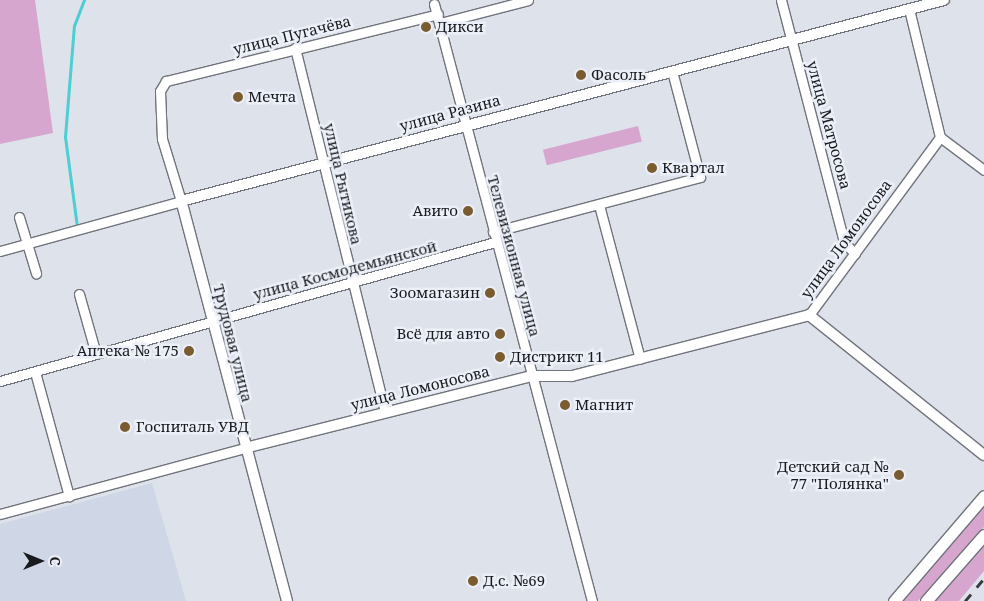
<!DOCTYPE html>
<meta charset="utf-8">
<style>
body{margin:0}
#map{position:relative;width:984px;height:601px;overflow:hidden;background:#dee2eb;font-family:"Noto Serif",serif}
div>[style]{position:absolute}
[style*='--x']{left:calc(var(--x)*1px);top:calc(var(--y)*1px);width:calc(var(--w)*1px);rotate:calc(var(--a)*1deg)}
.built>*{inset:0;background:#cfd6e6}
.green>*{inset:0;background:#d7a6cf;transform-origin:0 0}
.stream>*{height:2.5px;margin:-1.25px;padding:0 1.25px;transform-origin:1.25px;border-radius:1.25px;background:#4cced2}
.roads{filter:drop-shadow(1px 0 #70747c) drop-shadow(-1px 0 #70747c) drop-shadow(0 1px #70747c) drop-shadow(0 -1px #70747c)}
.minor>*{height:9px;margin:-4.5px;padding:0 4.5px;transform-origin:4.5px;border-radius:4.5px;background:#fff}
.tertiary>*{height:10px;margin:-5px;padding:0 5px;transform-origin:5px;border-radius:5px;background:#fff}
.secondary>*{height:11px;margin:-5.5px;padding:0 5.5px;transform-origin:5.5px;border-radius:5.5px;background:#fff}
.rail>*{height:2.5px;margin-top:-1.25px;transform-origin:0;background:repeating-linear-gradient(90deg,#393a3e 0 9px,transparent 0 18px)}
.dots>*{width:14px;height:14px;translate:-50% -50%;box-sizing:border-box;border:2px solid #ebeff8;border-radius:50%}
span{translate:-50% -50%;white-space:nowrap;text-align:center;line-height:1.15;-webkit-text-stroke:5px #ebeff8;paint-order:stroke}
.poi-label{font-size:15px;color:#191a1d}
.left{translate:0 -50%;text-align:left}
.right{translate:-100% -50%;text-align:right}
.street-label{font-size:15px;color:#191a1d}
.north{position:absolute;left:15px;top:536px;width:50px;height:50px;-webkit-text-stroke:4px #ebeff8;paint-order:stroke;rotate:90deg;font-size:14px;font-weight:700;line-height:20px;text-align:center;color:#191a1d}
.north::after{content:'';display:block;margin:auto;width:18px;height:22px;background:#191a1d;clip-path:polygon(50% 0,100% 100%,50% 72%,0 100%)}
</style>
<div id="map">
<div class="built">
<i style="clip-path:polygon(152px 483px,186px 601px,0 601px,0 524px)"></i>
</div>
<div class="green">
<i style="clip-path:polygon(0 0,35px 0,53px 133px,0 144px)"></i>
<i style="left:638px;top:126px;width:16px;height:98px;rotate:76deg"></i>
<i style="clip-path:polygon(984px 502px,984px 527px,918px 601px,900px 601px)"></i>
<i style="clip-path:polygon(984px 541px,984px 571px,959px 601px,932px 601px)"></i>
</div>
<div class="stream">
<i style="--x:77;--y:227;--w:91;--a:-97.6"></i>
<i style="--x:65;--y:137;--w:111;--a:-85.4"></i>
<i style="--x:74;--y:26;--w:28;--a:-69"></i>
</div>
<div class="roads">
<div class="minor">
<i style="--x:781;--y:0;--w:250;--a:75.4"></i>
<i style="--x:844;--y:242;--w:16;--a:47"></i>
<i style="--x:434;--y:4;--w:618;--a:75.18"></i>
<i style="--x:909;--y:9;--w:132;--a:76.4"></i>
<i style="--x:940;--y:137;--w:55;--a:36.9"></i>
<i style="--x:440;--y:23;--w:91;--a:-14.6"></i>
<i style="--x:295;--y:48;--w:375;--a:76.1"></i>
<i style="--x:599;--y:205;--w:159;--a:75.1"></i>
<i style="--x:19;--y:217;--w:59;--a:73.1"></i>
<i style="--x:493;--y:232;--w:214;--a:-14.9"></i>
<i style="--x:700;--y:177;--w:110;--a:-104.8"></i>
<i style="--x:0;--y:251;--w:188;--a:-15.4"></i>
<i style="--x:181;--y:201;--w:65;--a:-107"></i>
<i style="--x:162;--y:139;--w:48;--a:-92.4"></i>
<i style="--x:160;--y:91;--w:12;--a:-59"></i>
<i style="--x:166;--y:81;--w:280;--a:-13.8"></i>
<i style="--x:79;--y:294;--w:62;--a:74.2"></i>
<i style="--x:809;--y:315;--w:221;--a:-53.6"></i>
<i style="--x:35;--y:372;--w:129;--a:74.7"></i>
<i style="--x:0;--y:381;--w:514;--a:-15.69"></i>
<i style="--x:0;--y:514;--w:254;--a:-15.1"></i>
</div>
<div class="tertiary">
<i style="--x:245;--y:448;--w:296;--a:-14.1"></i>
<i style="--x:532;--y:376;--w:40;--a:0"></i>
<i style="--x:572;--y:376;--w:245;--a:-14.4"></i>
<i style="--x:809;--y:315;--w:224;--a:38.7"></i>
<i style="--x:287;--y:601;--w:414;--a:-104.8"></i>
<i style="--x:181;--y:201;--w:789;--a:-14.76"></i>
</div>
<div class="secondary">
<i style="--x:894;--y:601;--w:138;--a:-49.4"></i>
<i style="--x:926;--y:601;--w:88;--a:-48.7"></i>
</div>
</div>
<div class="rail">
<i style="--x:965;--y:601;--w:30;--a:-50"></i>
</div>
<div class="dots">
<i style="left:426px;top:27px;background:#7b5b30"></i>
<i style="left:581px;top:75px;background:#7b5b30"></i>
<i style="left:238px;top:97px;background:#7b5b30"></i>
<i style="left:652px;top:168px;background:#7b5b30"></i>
<i style="left:468px;top:211px;background:#7b5b30"></i>
<i style="left:490px;top:293px;background:#7b5b30"></i>
<i style="left:500px;top:334px;background:#7b5b30"></i>
<i style="left:189px;top:351px;background:#7b5b30"></i>
<i style="left:500px;top:357px;background:#7b5b30"></i>
<i style="left:565px;top:405px;background:#7b5b30"></i>
<i style="left:125px;top:427px;background:#7b5b30"></i>
<i style="left:899px;top:475px;background:#7b5b30"></i>
<i style="left:473px;top:581px;background:#7b5b30"></i>
</div>
<div class="poi-label">
<span class="left" style="left:436px;top:27px">Дикси</span>
<span class="left" style="left:591px;top:75px">Фасоль</span>
<span class="left" style="left:248px;top:97px">Мечта</span>
<span class="left" style="left:662px;top:168px">Квартал</span>
<span class="right" style="left:458px;top:211px">Авито</span>
<span class="right" style="left:480px;top:293px">Зоомагазин</span>
<span class="right" style="left:490px;top:334px">Всё для авто</span>
<span class="right" style="left:179px;top:351px">Аптека № 175</span>
<span class="left" style="left:510px;top:357px">Дистрикт 11</span>
<span class="left" style="left:575px;top:405px">Магнит</span>
<span class="left" style="left:136px;top:427px">Госпиталь УВД</span>
<span class="right" style="left:889px;top:475px">Детский сад №<br>77 "Полянка"</span>
<span class="left" style="left:483px;top:581px">Д.с. №69</span>
</div>
<div class="street-label">
<span style="left:292px;top:35px;rotate:-14deg">улица Пугачёва</span>
<span style="left:450px;top:113px;rotate:-15deg">улица Разина</span>
<span style="left:829px;top:125px;rotate:75deg">улица Матросова</span>
<span style="left:343px;top:184px;rotate:77deg">улица Рытикова</span>
<span style="left:846px;top:239px;rotate:-54deg">улица Ломоносова</span>
<span style="left:514px;top:256px;rotate:75deg">Телевизионная улица</span>
<span style="left:345px;top:270px;rotate:-15deg">улица Космодемьянской</span>
<span style="left:233px;top:343px;rotate:76deg">Трудовая улица</span>
<span style="left:420px;top:388px;rotate:-14deg">улица Ломоносова</span>
</div>
<div class="north">С</div>
</div>
